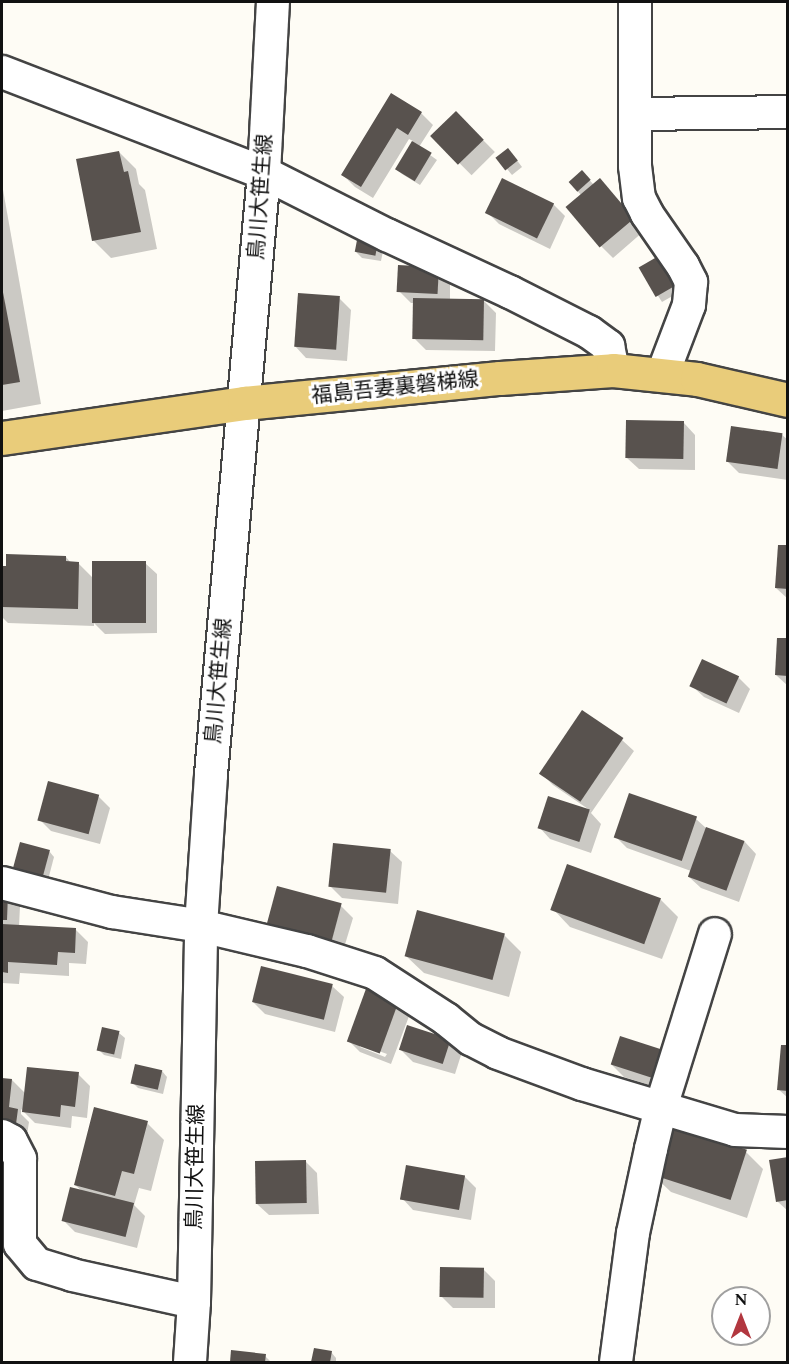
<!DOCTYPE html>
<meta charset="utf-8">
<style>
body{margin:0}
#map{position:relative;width:789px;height:1364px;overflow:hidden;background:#fefcf5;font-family:Spectral,"Noto Sans JP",serif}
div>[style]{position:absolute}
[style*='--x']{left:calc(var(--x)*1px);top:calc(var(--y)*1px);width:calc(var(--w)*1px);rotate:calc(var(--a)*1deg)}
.shadow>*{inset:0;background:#0003;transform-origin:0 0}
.building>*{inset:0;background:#58524e;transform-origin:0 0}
.roads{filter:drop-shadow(2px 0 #444) drop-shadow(-2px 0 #444) drop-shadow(0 2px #444) drop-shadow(0 -2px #444)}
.minor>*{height:32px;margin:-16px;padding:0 16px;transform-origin:16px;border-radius:16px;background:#fff}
.major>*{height:33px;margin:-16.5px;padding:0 16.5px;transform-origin:16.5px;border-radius:16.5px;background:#e9cc7a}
span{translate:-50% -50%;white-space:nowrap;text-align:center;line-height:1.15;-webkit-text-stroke:6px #fff;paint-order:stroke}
.street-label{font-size:21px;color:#111}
.frame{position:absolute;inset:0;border:3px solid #111;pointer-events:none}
.north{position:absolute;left:711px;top:1286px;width:60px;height:60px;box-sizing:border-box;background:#fff;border:2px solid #a0a0a0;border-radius:50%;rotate:0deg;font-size:16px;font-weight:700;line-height:24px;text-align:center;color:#111}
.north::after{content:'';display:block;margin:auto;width:21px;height:27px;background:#b2373f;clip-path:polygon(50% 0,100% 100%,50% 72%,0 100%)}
</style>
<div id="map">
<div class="shadow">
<i style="clip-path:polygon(391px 95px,421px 113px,433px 125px,419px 147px,437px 160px,420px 185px,402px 174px,396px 169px,413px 141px,409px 139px,373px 198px,355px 187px,343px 175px)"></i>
<i style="left:456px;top:113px;width:55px;height:33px;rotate:45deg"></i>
<i style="clip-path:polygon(119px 152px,136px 169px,139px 184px,145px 190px,157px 249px,111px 258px,93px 240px)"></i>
<i style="clip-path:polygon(513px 155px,522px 167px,512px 175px,497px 157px)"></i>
<i style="clip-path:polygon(582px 172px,594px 185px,611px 192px,644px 231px,613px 258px,601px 246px,582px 196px,570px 183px)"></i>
<i style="clip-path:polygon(503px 180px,554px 205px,565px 216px,550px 249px,499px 224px,487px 212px)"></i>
<i style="clip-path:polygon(2px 184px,41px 404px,2px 411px)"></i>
<i style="clip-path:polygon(360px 237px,384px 246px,381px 261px,362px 258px,356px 252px)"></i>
<i style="clip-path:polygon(439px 268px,450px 280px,450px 300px,484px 301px,496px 313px,495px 351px,426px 350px,414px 338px,415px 303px,411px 303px,399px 291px)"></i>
<i style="clip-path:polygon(640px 268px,683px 290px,662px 302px)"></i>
<i style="clip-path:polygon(339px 298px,351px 310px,347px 361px,306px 358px,295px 346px)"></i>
<i style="clip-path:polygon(684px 423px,695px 435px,695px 470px,639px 469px,627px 458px)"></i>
<i style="clip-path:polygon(782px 435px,788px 440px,788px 480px,739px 473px,727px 461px)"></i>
<i style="clip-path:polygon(788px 546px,788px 599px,776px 588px)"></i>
<i style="clip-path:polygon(66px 557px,71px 563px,78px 563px,93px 578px,145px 563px,157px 574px,157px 633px,105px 634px,94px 623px,94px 626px,8px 623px,2px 617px,2px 567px)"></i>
<i style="clip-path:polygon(788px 640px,788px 686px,776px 675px)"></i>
<i style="clip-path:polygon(738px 677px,750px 689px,739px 713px,704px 697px,692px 686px)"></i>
<i style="clip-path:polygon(622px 740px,634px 751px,591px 813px,601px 824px,591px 853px,550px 839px,539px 827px,549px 798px,591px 811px,553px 785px,541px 773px)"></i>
<i style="clip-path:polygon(98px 796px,110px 808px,100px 844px,51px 831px,39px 819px)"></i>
<i style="clip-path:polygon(696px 819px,706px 828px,745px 842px,756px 854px,739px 902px,701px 888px,689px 877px,691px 871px,627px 848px,615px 836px)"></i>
<i style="clip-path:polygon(49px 851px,54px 857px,48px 880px,20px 873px,15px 867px)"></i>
<i style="clip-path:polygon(390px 851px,402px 862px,398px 904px,342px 898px,330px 886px)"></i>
<i style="clip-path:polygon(278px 888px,341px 906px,353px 918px,340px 961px)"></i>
<i style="clip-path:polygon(2px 894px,8px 895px,20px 906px,19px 927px,76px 930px,88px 942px,86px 964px,69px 963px,69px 976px,20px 973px,19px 984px,2px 983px)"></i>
<i style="clip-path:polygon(660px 899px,678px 917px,662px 959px,570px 927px,553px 909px)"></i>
<i style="clip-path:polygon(504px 935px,521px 952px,509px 997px,424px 973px,406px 956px)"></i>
<i style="clip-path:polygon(332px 986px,344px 997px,335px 1032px,265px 1014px,253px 1002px)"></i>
<i style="clip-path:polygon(evenodd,367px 988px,411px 1011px,391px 1064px,360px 1052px,348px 1040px,367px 988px,360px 1044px,387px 1054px,385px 1057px,360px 1047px,360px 1044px)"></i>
<i style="clip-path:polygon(119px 1033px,125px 1038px,121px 1059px,104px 1055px,98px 1049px)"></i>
<i style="clip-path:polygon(621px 1038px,668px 1091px,624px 1077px,612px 1065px)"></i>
<i style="clip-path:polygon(450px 1040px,462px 1052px,455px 1074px,413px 1062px,401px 1050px)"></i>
<i style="clip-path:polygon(788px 1047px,788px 1098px,778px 1089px)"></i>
<i style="clip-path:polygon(162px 1071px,167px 1077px,163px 1094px,138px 1088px,132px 1082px)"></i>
<i style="clip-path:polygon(78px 1074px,90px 1086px,87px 1118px,72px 1116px,71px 1128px,35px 1123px,21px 1109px,21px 1114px,29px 1122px,27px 1135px,2px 1132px,2px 1079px,12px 1080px,26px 1094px)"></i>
<i style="clip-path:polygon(147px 1123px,164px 1140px,151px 1191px,139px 1188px,134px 1205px,145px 1216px,137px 1248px,75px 1232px,63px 1220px,82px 1191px,75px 1185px)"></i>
<i style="clip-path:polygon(746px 1152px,763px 1169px,747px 1218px,671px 1192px,653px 1175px)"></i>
<i style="clip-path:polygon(788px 1158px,788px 1211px,778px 1202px)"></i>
<i style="clip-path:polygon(305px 1161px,317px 1173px,319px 1214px,269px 1215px,257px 1204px)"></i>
<i style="clip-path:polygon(464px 1176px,476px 1188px,471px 1220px,413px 1210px,402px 1198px)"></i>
<i style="clip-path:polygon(483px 1269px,495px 1281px,495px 1308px,453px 1308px,441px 1296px)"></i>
<i style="clip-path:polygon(315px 1349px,331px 1352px,336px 1358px,336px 1362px,313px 1362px)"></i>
<i style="clip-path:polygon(232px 1352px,265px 1356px,271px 1362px,231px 1362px)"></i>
</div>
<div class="building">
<i style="clip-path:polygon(391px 93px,422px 112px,408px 135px,397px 128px,361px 187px,341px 175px)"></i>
<i style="left:456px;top:111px;width:40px;height:36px;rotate:46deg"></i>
<i style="left:412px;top:141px;width:23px;height:33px;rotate:31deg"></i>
<i style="left:508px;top:148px;width:16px;height:16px;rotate:52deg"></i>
<i style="clip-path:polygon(119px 151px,124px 172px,128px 171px,141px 232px,92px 241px,76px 159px)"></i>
<i style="left:582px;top:170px;width:13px;height:18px;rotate:48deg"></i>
<i style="left:502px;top:178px;width:58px;height:39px;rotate:26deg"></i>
<i style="left:600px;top:178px;width:53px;height:45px;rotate:50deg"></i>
<i style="left:358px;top:235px;width:21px;height:17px;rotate:11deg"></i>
<i style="left:662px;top:254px;width:34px;height:27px;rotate:60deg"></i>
<i style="left:398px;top:265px;width:41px;height:27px;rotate:3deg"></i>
<i style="clip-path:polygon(2px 287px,20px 382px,2px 385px)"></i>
<i style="left:298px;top:293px;width:42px;height:54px;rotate:4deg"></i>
<i style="left:413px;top:298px;width:71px;height:41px;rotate:1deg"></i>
<i style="left:626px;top:420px;width:58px;height:38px;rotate:1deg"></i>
<i style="left:731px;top:426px;width:52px;height:36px;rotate:8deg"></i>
<i style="clip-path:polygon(778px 545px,788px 545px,788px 589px,775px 588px)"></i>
<i style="clip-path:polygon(6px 554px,66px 556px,66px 561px,79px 562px,78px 609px,2px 607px,2px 566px,6px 566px)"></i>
<i style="left:92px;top:561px;width:54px;height:62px"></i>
<i style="clip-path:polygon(777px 638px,788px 638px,788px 676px,775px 675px)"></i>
<i style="left:702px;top:659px;width:41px;height:30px;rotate:25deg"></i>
<i style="left:582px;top:710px;width:50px;height:77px;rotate:34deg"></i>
<i style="left:48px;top:781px;width:53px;height:41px;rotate:15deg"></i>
<i style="left:629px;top:793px;width:72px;height:47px;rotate:19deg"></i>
<i style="left:548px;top:796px;width:44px;height:34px;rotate:18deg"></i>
<i style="left:706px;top:827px;width:41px;height:53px;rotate:20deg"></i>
<i style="left:20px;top:842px;width:31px;height:27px;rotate:15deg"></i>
<i style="left:333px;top:843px;width:58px;height:44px;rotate:6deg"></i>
<i style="left:567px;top:864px;width:100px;height:49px;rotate:20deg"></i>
<i style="left:277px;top:886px;width:67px;height:48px;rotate:15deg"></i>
<i style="clip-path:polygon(2px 893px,8px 893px,7px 920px,2px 920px)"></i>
<i style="left:417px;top:910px;width:91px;height:48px;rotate:15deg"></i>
<i style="clip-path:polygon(2px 924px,76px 928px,75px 953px,58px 952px,57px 965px,8px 962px,8px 973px,2px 972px)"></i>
<i style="left:261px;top:966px;width:74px;height:37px;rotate:14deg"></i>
<i style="left:367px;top:986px;width:35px;height:59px;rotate:20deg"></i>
<i style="left:407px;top:1025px;width:46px;height:26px;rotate:18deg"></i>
<i style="left:102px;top:1027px;width:18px;height:24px;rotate:13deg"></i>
<i style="left:620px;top:1036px;width:48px;height:30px;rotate:18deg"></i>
<i style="clip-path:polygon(781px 1045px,788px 1045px,788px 1091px,777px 1090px)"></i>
<i style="left:135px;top:1064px;width:28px;height:20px;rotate:13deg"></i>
<i style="clip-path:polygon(27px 1067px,79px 1072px,75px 1107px,61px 1105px,60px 1117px,22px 1112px)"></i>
<i style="clip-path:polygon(2px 1078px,12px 1079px,9px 1107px,18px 1109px,16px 1124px,2px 1123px)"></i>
<i style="clip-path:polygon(94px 1107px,148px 1121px,134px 1174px,122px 1171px,115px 1196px,74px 1185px)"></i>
<i style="left:668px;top:1124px;width:83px;height:53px;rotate:18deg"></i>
<i style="clip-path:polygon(788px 1157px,788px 1200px,776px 1202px,769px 1160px)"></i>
<i style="left:306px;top:1160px;width:43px;height:51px;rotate:89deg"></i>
<i style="left:406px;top:1165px;width:60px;height:35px;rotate:10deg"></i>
<i style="left:70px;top:1187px;width:66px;height:35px;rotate:14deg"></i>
<i style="left:440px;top:1267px;width:44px;height:30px;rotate:1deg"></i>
<i style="clip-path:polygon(314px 1348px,332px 1351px,330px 1362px,311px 1362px)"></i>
<i style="clip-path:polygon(231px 1350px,266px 1354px,265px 1362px,230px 1362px)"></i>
</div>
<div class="roads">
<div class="minor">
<i style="--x:635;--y:2;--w:164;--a:90"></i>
<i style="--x:635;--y:166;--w:32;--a:83"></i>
<i style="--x:639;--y:198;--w:18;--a:63"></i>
<i style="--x:647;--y:214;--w:63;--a:55.3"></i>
<i style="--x:683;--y:266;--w:18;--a:63"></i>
<i style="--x:691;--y:282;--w:23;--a:95"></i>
<i style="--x:689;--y:305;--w:73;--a:110.9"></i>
<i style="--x:2;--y:72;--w:281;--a:21.1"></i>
<i style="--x:264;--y:173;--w:138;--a:26.8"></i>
<i style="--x:387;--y:235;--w:136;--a:24.9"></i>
<i style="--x:510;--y:292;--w:89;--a:26.9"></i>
<i style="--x:589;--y:332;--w:24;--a:36"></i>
<i style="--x:608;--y:346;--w:25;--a:78"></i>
<i style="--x:635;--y:114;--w:153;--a:-0.7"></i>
<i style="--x:2;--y:883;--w:114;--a:14.8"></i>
<i style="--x:112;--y:912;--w:90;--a:8.9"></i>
<i style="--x:201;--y:926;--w:109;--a:13.3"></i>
<i style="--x:307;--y:951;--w:71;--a:17.9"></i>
<i style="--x:375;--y:973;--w:85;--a:32.9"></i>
<i style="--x:446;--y:1019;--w:32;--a:39"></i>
<i style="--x:471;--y:1039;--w:30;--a:27"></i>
<i style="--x:498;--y:1053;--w:90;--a:20.3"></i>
<i style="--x:582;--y:1084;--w:160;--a:16.7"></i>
<i style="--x:735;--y:1130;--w:53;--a:2.2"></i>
<i style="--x:2;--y:1136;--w:10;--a:29"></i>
<i style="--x:11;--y:1141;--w:20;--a:63"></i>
<i style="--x:20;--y:1159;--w:85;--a:90"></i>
<i style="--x:20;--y:1244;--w:26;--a:50"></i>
<i style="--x:37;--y:1264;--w:37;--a:17"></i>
<i style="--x:72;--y:1275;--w:125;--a:12.5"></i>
<i style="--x:190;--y:1362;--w:60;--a:-86.2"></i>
<i style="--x:194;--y:1302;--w:376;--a:-88.9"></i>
<i style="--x:201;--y:926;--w:152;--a:-86.2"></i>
<i style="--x:211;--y:774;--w:603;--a:-84.96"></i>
<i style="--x:264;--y:173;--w:171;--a:-87"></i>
<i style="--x:616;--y:1362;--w:130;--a:-82.5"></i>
<i style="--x:633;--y:1233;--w:86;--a:-77.9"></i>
<i style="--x:651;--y:1149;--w:43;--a:-76.6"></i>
<i style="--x:661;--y:1107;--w:181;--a:-72.7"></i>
</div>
<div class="major">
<i style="--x:2;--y:438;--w:245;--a:-8.2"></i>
<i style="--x:244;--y:403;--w:257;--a:-5.6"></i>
<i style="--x:500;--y:378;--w:113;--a:-4"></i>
<i style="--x:613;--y:370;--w:84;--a:6.1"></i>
<i style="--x:697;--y:379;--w:93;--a:13"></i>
</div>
</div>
<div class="street-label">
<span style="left:261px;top:197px;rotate:-86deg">鳥川大笹生線</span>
<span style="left:395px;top:388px;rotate:-6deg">福島吾妻裏磐梯線</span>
<span style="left:219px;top:681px;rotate:-85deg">鳥川大笹生線</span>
<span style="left:196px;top:1167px;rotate:-89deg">鳥川大笹生線</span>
</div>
<div class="frame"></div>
<div class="north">N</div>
</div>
